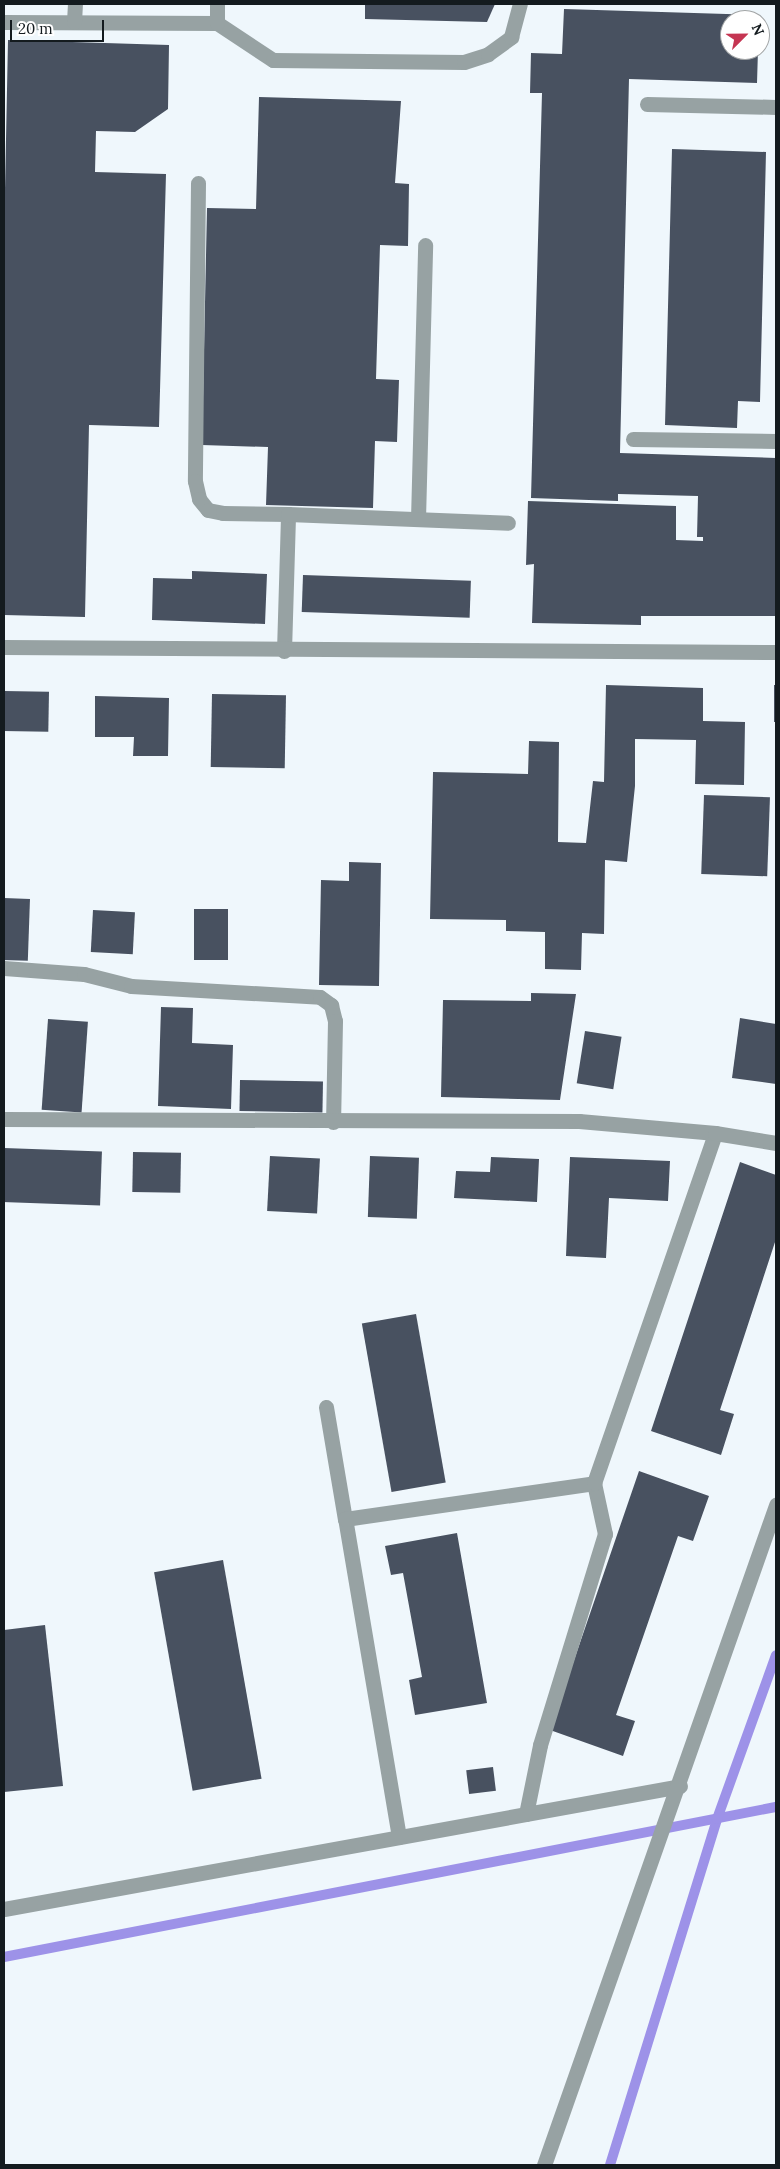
<!DOCTYPE html>
<style>
body{margin:0}
#map{position:relative;width:780px;height:2169px;overflow:hidden;background:#eff7fc;font-family:Lora,serif}
div>[style]{position:absolute}
[style*='--x']{left:calc(var(--x)*1px);top:calc(var(--y)*1px);width:calc(var(--w)*1px);rotate:calc(var(--a)*1deg)}
.stream>*{height:10px;margin:-5px;padding:0 5px;transform-origin:5px;border-radius:5px;background:#9d92e8}
.building>*{inset:0;background:#485160;transform-origin:0 0}
.lane>*{height:15px;margin:-7.5px;padding:0 7.5px;transform-origin:7.5px;border-radius:7.5px;background:#97a2a3}
.street>*{height:15px;margin:-7.5px;padding:0 7.5px;transform-origin:7.5px;border-radius:7.5px;background:#97a2a3}
span{translate:-50% -50%;white-space:nowrap;text-align:center;line-height:1.15;-webkit-text-stroke:5px #fff;paint-order:stroke}
.frame{position:absolute;inset:0;border:5px solid #141b1f;pointer-events:none}
.north{position:absolute;left:720px;top:10px;width:50px;height:50px;box-sizing:border-box;background:#fff;border:1px solid #a1a4a5;border-radius:50%;rotate:67deg;font-size:14px;font-weight:700;line-height:20px;text-align:center;color:#141b1f}
.north::after{content:'';display:block;margin:auto;width:18px;height:22px;background:#c53552;clip-path:polygon(50% 0,100% 100%,50% 72%,0 100%)}
.scale{position:absolute;left:10px;top:20px;width:94px;height:22px;box-sizing:border-box;border:2px solid #141b1f;border-top:0;padding-left:6px;font-size:15px;line-height:18px;white-space:nowrap;color:#141b1f;-webkit-text-stroke:4px #fff;paint-order:stroke}
</style>
<div id="map">
<div class="stream">
<i style="--x:4;--y:1957;--w:786;--a:-11"></i>
<i style="--x:610;--y:2165;--w:362;--a:-72.8"></i>
<i style="--x:717;--y:1819;--w:174;--a:-70.2"></i>
</div>
<div class="building">
<i style="clip-path:polygon(365px 4px,495px 4px,487px 22px,365px 19px)"></i>
<i style="clip-path:polygon(564px 9px,759px 15px,759px 20px,730px 20px,730px 50px,758px 50px,757px 83px,629px 79px,620px 453px,776px 458px,776px 616px,641px 616px,641px 625px,532px 623px,534px 564px,526px 565px,528px 501px,676px 506px,676px 540px,703px 541px,703px 537px,697px 537px,698px 496px,618px 494px,618px 501px,531px 498px,542px 93px,530px 93px,531px 53px,562px 54px)"></i>
<i style="clip-path:polygon(8px 40px,169px 45px,168px 109px,135px 132px,96px 131px,95px 172px,166px 174px,159px 427px,89px 425px,85px 617px,4px 615px,4px 238px)"></i>
<i style="clip-path:polygon(259px 97px,401px 101px,395px 183px,409px 184px,408px 246px,380px 245px,376px 379px,399px 380px,397px 442px,375px 441px,373px 508px,266px 505px,268px 447px,202px 445px,207px 208px,256px 209px)"></i>
<i style="clip-path:polygon(672px 149px,766px 152px,760px 402px,738px 401px,737px 428px,665px 425px)"></i>
<i style="clip-path:polygon(192px 571px,267px 574px,265px 624px,152px 620px,153px 578px,192px 579px)"></i>
<i style="left:303px;top:575px;width:168px;height:37px;rotate:2deg"></i>
<i style="clip-path:polygon(606px 685px,703px 688px,703px 721px,745px 722px,744px 785px,695px 784px,696px 740px,635px 739px,635px 786px,627px 862px,605px 860px,604px 934px,582px 933px,581px 970px,545px 969px,545px 932px,506px 931px,506px 920px,430px 919px,433px 772px,528px 774px,529px 741px,559px 742px,558px 842px,586px 843px,593px 781px,604px 782px)"></i>
<i style="left:774px;top:685px;width:2px;height:37px"></i>
<i style="left:4px;top:691px;width:45px;height:40px;rotate:1deg"></i>
<i style="left:212px;top:694px;width:74px;height:73px;rotate:1deg"></i>
<i style="clip-path:polygon(95px 696px,169px 698px,168px 756px,133px 756px,134px 737px,95px 737px)"></i>
<i style="left:704px;top:795px;width:66px;height:79px;rotate:2deg"></i>
<i style="clip-path:polygon(349px 862px,381px 863px,379px 986px,319px 985px,321px 880px,349px 881px)"></i>
<i style="left:4px;top:898px;width:26px;height:62px;rotate:2deg"></i>
<i style="left:194px;top:909px;width:34px;height:51px"></i>
<i style="left:93px;top:910px;width:42px;height:42px;rotate:3deg"></i>
<i style="clip-path:polygon(531px 993px,576px 994px,560px 1100px,441px 1097px,443px 1000px,531px 1001px)"></i>
<i style="clip-path:polygon(161px 1007px,193px 1008px,192px 1043px,233px 1045px,231px 1109px,158px 1106px)"></i>
<i style="clip-path:polygon(740px 1018px,776px 1024px,776px 1084px,732px 1078px)"></i>
<i style="left:48px;top:1019px;width:40px;height:91px;rotate:4deg"></i>
<i style="left:585px;top:1031px;width:37px;height:53px;rotate:9deg"></i>
<i style="left:240px;top:1080px;width:83px;height:31px;rotate:1deg"></i>
<i style="left:4px;top:1148px;width:98px;height:54px;rotate:2deg"></i>
<i style="left:133px;top:1152px;width:48px;height:40px;rotate:1deg"></i>
<i style="left:270px;top:1156px;width:50px;height:55px;rotate:3deg"></i>
<i style="left:370px;top:1156px;width:49px;height:61px;rotate:2deg"></i>
<i style="clip-path:polygon(491px 1157px,539px 1159px,537px 1202px,454px 1198px,456px 1171px,490px 1172px)"></i>
<i style="clip-path:polygon(570px 1157px,670px 1161px,668px 1201px,609px 1198px,606px 1258px,566px 1256px)"></i>
<i style="clip-path:polygon(740px 1162px,776px 1175px,776px 1239px,720px 1410px,734px 1414px,721px 1455px,651px 1431px)"></i>
<i style="left:416px;top:1314px;width:171px;height:55px;rotate:80deg"></i>
<i style="clip-path:polygon(639px 1471px,709px 1496px,693px 1541px,678px 1536px,616px 1715px,635px 1721px,623px 1756px,550px 1730px)"></i>
<i style="clip-path:polygon(457px 1533px,487px 1703px,415px 1715px,409px 1680px,422px 1677px,403px 1573px,391px 1575px,385px 1546px)"></i>
<i style="left:223px;top:1560px;width:222px;height:70px;rotate:80deg"></i>
<i style="clip-path:polygon(45px 1625px,63px 1786px,4px 1792px,4px 1630px)"></i>
<i style="left:493px;top:1767px;width:24px;height:27px;rotate:83deg"></i>
</div>
<div class="lane">
<i style="--x:4;--y:22;--w:213;--a:0.3"></i>
<i style="--x:217;--y:23;--w:67;--a:33.5"></i>
<i style="--x:273;--y:60;--w:191;--a:0.6"></i>
<i style="--x:464;--y:62;--w:25;--a:-18"></i>
<i style="--x:488;--y:54;--w:29;--a:-36"></i>
<i style="--x:511;--y:37;--w:34;--a:-75"></i>
<i style="--x:74;--y:22;--w:18;--a:-87"></i>
<i style="--x:217;--y:23;--w:19;--a:-90"></i>
<i style="--x:647;--y:104;--w:129;--a:1.3"></i>
<i style="--x:198;--y:183;--w:298;--a:90.6"></i>
<i style="--x:195;--y:481;--w:18;--a:77"></i>
<i style="--x:199;--y:499;--w:14;--a:51"></i>
<i style="--x:208;--y:510;--w:15;--a:11"></i>
<i style="--x:223;--y:513;--w:65;--a:0.9"></i>
<i style="--x:633;--y:439;--w:143;--a:0.8"></i>
<i style="--x:418;--y:519;--w:274;--a:-88.5"></i>
<i style="--x:284;--y:651;--w:137;--a:-88.3"></i>
<i style="--x:288;--y:514;--w:220;--a:2.3"></i>
<i style="--x:326;--y:1407;--w:114;--a:80.4"></i>
<i style="--x:526;--y:1814;--w:70;--a:-78.5"></i>
<i style="--x:540;--y:1745;--w:221;--a:-72.9"></i>
<i style="--x:605;--y:1534;--w:52;--a:-102.2"></i>
<i style="--x:399;--y:1837;--w:323;--a:-99.6"></i>
<i style="--x:345;--y:1519;--w:252;--a:-8.2"></i>
<i style="--x:594;--y:1483;--w:370;--a:-70.9"></i>
<i style="--x:4;--y:1909;--w:687;--a:-10.31"></i>
</div>
<div class="street">
<i style="--x:4;--y:647;--w:772;--a:0.37"></i>
<i style="--x:4;--y:968;--w:80;--a:4.3"></i>
<i style="--x:84;--y:974;--w:49;--a:14.3"></i>
<i style="--x:131;--y:986;--w:189;--a:3.3"></i>
<i style="--x:320;--y:997;--w:14;--a:36"></i>
<i style="--x:331;--y:1005;--w:16;--a:76"></i>
<i style="--x:335;--y:1021;--w:101;--a:91.1"></i>
<i style="--x:4;--y:1119;--w:575;--a:0.2"></i>
<i style="--x:579;--y:1121;--w:137;--a:5"></i>
<i style="--x:715;--y:1133;--w:62;--a:9.3"></i>
<i style="--x:544;--y:2165;--w:700;--a:-70.63"></i>
</div>
<div class="frame"></div>
<div class="north">N</div>
<div class="scale">20 m</div>
</div>
